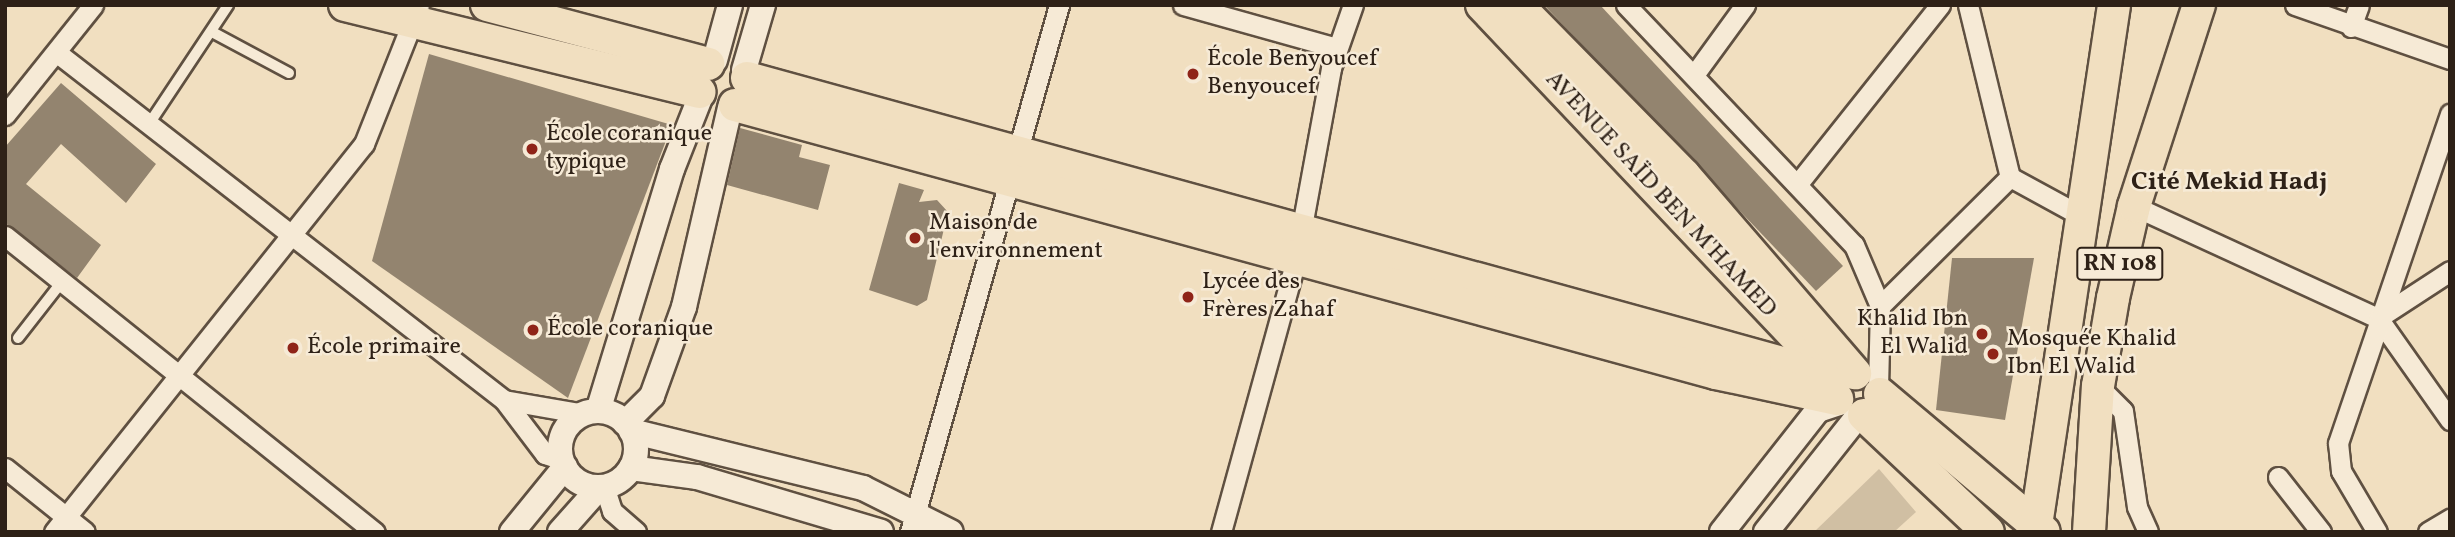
<!DOCTYPE html>
<meta charset="utf-8">
<style>
body{margin:0}
#map{position:relative;width:2455px;height:537px;overflow:hidden;background:#f1dfc0;font-family:Vollkorn,serif}
div>[style]{position:absolute}
[style*='--x']{left:calc(var(--x)*1px);top:calc(var(--y)*1px);width:calc(var(--w)*1px);rotate:calc(var(--a)*1deg)}
.green>*{inset:0;background:#d0bfa3}
.building>*{inset:0;background:#93846f}
.roads{filter:drop-shadow(2px 0 #5f5041) drop-shadow(-2px 0 #5f5041) drop-shadow(0 2px #5f5041) drop-shadow(0 -2px #5f5041)}
.service>*{height:10px;margin:-5px;padding:0 5px;transform-origin:5px;border-radius:5px;background:#f6ead6}
.minor>*{height:19px;margin:-9.5px;padding:0 9.5px;transform-origin:9.5px;border-radius:9.5px;background:#f6ead6}
.tertiary>*{height:24px;margin:-12px;padding:0 12px;transform-origin:12px;border-radius:12px;background:#f6ead6}
.tertiary>.ring{margin:-12px;padding:0;box-sizing:content-box;background:none;border:24px solid #f6ead6;border-radius:50%}
.primary>*{height:32px;margin:-16px;padding:0 16px;transform-origin:16px;border-radius:16px;background:#f1dfc0}
.dots>*{width:19px;height:19px;translate:-50% -50%;box-sizing:border-box;border:4px solid #f6ead6;border-radius:50%}
span{translate:-50% -50%;white-space:nowrap;text-align:center;line-height:1.15;-webkit-text-stroke:5px #f6ead6;paint-order:stroke}
.shield-label span{padding:2px 5px;background:#f6ead6;border:2px solid;border-radius:5px;-webkit-text-stroke-width:0}
.shield-label{font-size:23px;color:#2e2117;font-weight:700}
.poi-label{font-size:24px;color:#2e2117}
.left{translate:0 -50%;text-align:left}
.right{translate:-100% -50%;text-align:right}
.street-label{font-size:24px;color:#2e2117}
.neighbourhood-label{font-size:26px;color:#2e2117;font-weight:700}
.frame{position:absolute;inset:0;border:7px solid #2e2117;pointer-events:none}
</style>
<div id="map">
<div class="green">
<i style="clip-path:polygon(1879px 469px,1916px 512px,1894px 532px,1814px 532px)"></i>
</div>
<div class="building">
<i style="clip-path:polygon(1544px 5px,1600px 5px,1843px 266px,1816px 291px)"></i>
<i style="clip-path:polygon(429px 54px,672px 125px,568px 398px,372px 261px)"></i>
<i style="clip-path:polygon(61px 83px,156px 164px,126px 203px,61px 144px,26px 184px,101px 245px,77px 278px,5px 223px,5px 147px)"></i>
<i style="clip-path:polygon(740px 128px,802px 145px,799px 157px,830px 165px,818px 210px,727px 185px)"></i>
<i style="clip-path:polygon(899px 183px,924px 190px,919px 202px,937px 200px,948px 212px,927px 300px,917px 306px,869px 290px)"></i>
<i style="clip-path:polygon(1952px 258px,2034px 258px,2005px 420px,1936px 410px)"></i>
</div>
<div class="roads">
<div class="service">
<i style="--x:214;--y:33;--w:85;--a:28.1"></i>
<i style="--x:149;--y:124;--w:143;--a:-56.4"></i>
<i style="--x:18;--y:338;--w:70;--a:-52"></i>
</div>
<div class="minor">
<i style="--x:1183;--y:5;--w:160;--a:15.6"></i>
<i style="--x:1626;--y:5;--w:331;--a:46.5"></i>
<i style="--x:1854;--y:245;--w:66;--a:66.9"></i>
<i style="--x:1880;--y:306;--w:81;--a:91.4"></i>
<i style="--x:1968;--y:5;--w:177;--a:76.3"></i>
<i style="--x:2010;--y:177;--w:77;--a:28.6"></i>
<i style="--x:2295;--y:5;--w:164;--a:19.2"></i>
<i style="--x:2351;--y:27;--w:23;--a:-70"></i>
<i style="--x:56;--y:52;--w:567;--a:37.84"></i>
<i style="--x:504;--y:400;--w:68;--a:52.8"></i>
<i style="--x:545;--y:454;--w:18;--a:19"></i>
<i style="--x:1694;--y:75;--w:87;--a:-53.9"></i>
<i style="--x:5;--y:115;--w:141;--a:-51.3"></i>
<i style="--x:1800;--y:181;--w:225;--a:-51.5"></i>
<i style="--x:2134;--y:206;--w:268;--a:24.7"></i>
<i style="--x:2378;--y:318;--w:125;--a:54.8"></i>
<i style="--x:5;--y:236;--w:474;--a:38.7"></i>
<i style="--x:1880;--y:306;--w:183;--a:-44.8"></i>
<i style="--x:2378;--y:318;--w:86;--a:-33.1"></i>
<i style="--x:2098;--y:386;--w:35;--a:45"></i>
<i style="--x:2123;--y:411;--w:97;--a:81.7"></i>
<i style="--x:2137;--y:507;--w:27;--a:66"></i>
<i style="--x:504;--y:400;--w:81;--a:9.9"></i>
<i style="--x:5;--y:468;--w:102;--a:38.7"></i>
<i style="--x:2278;--y:477;--w:70;--a:52"></i>
<i style="--x:604;--y:486;--w:26;--a:72"></i>
<i style="--x:612;--y:511;--w:32;--a:41"></i>
<i style="--x:54;--y:532;--w:497;--a:-51.4"></i>
<i style="--x:364;--y:144;--w:149;--a:-68.4"></i>
<i style="--x:910;--y:532;--w:548;--a:-74.21"></i>
<i style="--x:1221;--y:532;--w:283;--a:-74.6"></i>
<i style="--x:1296;--y:259;--w:194;--a:-79.6"></i>
<i style="--x:1331;--y:68;--w:67;--a:-70.8"></i>
<i style="--x:2377;--y:532;--w:71;--a:-120.5"></i>
<i style="--x:2341;--y:471;--w:28;--a:-96"></i>
<i style="--x:2338;--y:443;--w:348;--a:-71.2"></i>
<i style="--x:2428;--y:532;--w:26;--a:-31"></i>
</div>
<div class="tertiary">
<i style="--x:715;--y:60;--w:57;--a:-74.7"></i>
<i style="--x:744;--y:70;--w:68;--a:-73.7"></i>
<i style="--x:598;--y:411;--w:253;--a:-73"></i>
<i style="--x:672;--y:169;--w:76;--a:-68.5"></i>
<i class="ring" style="left:560px;top:411px;width:52px;height:52px"></i>
<i style="--x:625;--y:423;--w:38;--a:-45"></i>
<i style="--x:652;--y:396;--w:95;--a:-70.2"></i>
<i style="--x:684;--y:307;--w:205;--a:-77"></i>
<i style="--x:631;--y:431;--w:239;--a:13.8"></i>
<i style="--x:863;--y:488;--w:98;--a:26.6"></i>
<i style="--x:631;--y:468;--w:67;--a:7.8"></i>
<i style="--x:697;--y:477;--w:192;--a:16.6"></i>
<i style="--x:512;--y:532;--w:84;--a:-50.8"></i>
<i style="--x:560;--y:532;--w:60;--a:-48.4"></i>
<i style="--x:1722;--y:532;--w:155;--a:-51.8"></i>
<i style="--x:1818;--y:410;--w:22;--a:-18"></i>
<i style="--x:1766;--y:532;--w:148;--a:-51.6"></i>
</div>
<div class="primary">
<i style="--x:345;--y:5;--w:365;--a:13.8"></i>
<i style="--x:487;--y:5;--w:229;--a:14.9"></i>
<i style="--x:1482;--y:5;--w:509;--a:46.59"></i>
<i style="--x:1517;--y:5;--w:238;--a:45.5"></i>
<i style="--x:1684;--y:175;--w:262;--a:49.2"></i>
<i style="--x:747;--y:78;--w:1078;--a:15.39"></i>
<i style="--x:1786;--y:364;--w:52;--a:22.6"></i>
<i style="--x:735;--y:105;--w:1017;--a:15.28"></i>
<i style="--x:1716;--y:373;--w:124;--a:12.1"></i>
<i style="--x:1880;--y:394;--w:214;--a:40.1"></i>
<i style="--x:1864;--y:415;--w:170;--a:43.3"></i>
<i style="--x:2035;--y:532;--w:533;--a:-81.47"></i>
<i style="--x:2089;--y:532;--w:146;--a:-86.5"></i>
<i style="--x:2098;--y:386;--w:89;--a:-80.3"></i>
<i style="--x:2113;--y:298;--w:94;--a:-77.1"></i>
<i style="--x:2134;--y:206;--w:211;--a:-72.1"></i>
</div>
</div>
<div class="dots">
<i style="left:1193px;top:74px;background:#8f2418"></i>
<i style="left:532px;top:149px;background:#8f2418"></i>
<i style="left:915px;top:238px;background:#8f2418"></i>
<i style="left:1188px;top:297px;background:#8f2418"></i>
<i style="left:533px;top:330px;background:#8f2418"></i>
<i style="left:1982px;top:334px;background:#8f2418"></i>
<i style="left:293px;top:348px;background:#8f2418"></i>
<i style="left:1993px;top:354px;background:#8f2418"></i>
</div>
<div class="shield-label">
<span style="left:2120px;top:264px">RN 108</span>
</div>
<div class="poi-label">
<span class="left" style="left:1207px;top:74px">École Benyoucef<br>Benyoucef</span>
<span class="left" style="left:546px;top:149px">École coranique<br>typique</span>
<span class="left" style="left:929px;top:238px">Maison de<br>l'environnement</span>
<span class="left" style="left:1202px;top:297px">Lycée des<br>Frères Zahaf</span>
<span class="right" style="left:1968px;top:334px">Khalid Ibn<br>El Walid</span>
<span class="left" style="left:547px;top:330px">École coranique</span>
<span class="left" style="left:2007px;top:354px">Mosquée Khalid<br>Ibn El Walid</span>
<span class="left" style="left:307px;top:348px">École primaire</span>
</div>
<div class="street-label">
<span style="left:1660px;top:195px;rotate:47deg">AVENUE SAÏD BEN M'HAMED</span>
</div>
<div class="neighbourhood-label">
<span style="left:2229px;top:183px">Cité Mekid Hadj</span>
</div>
<div class="frame"></div>
</div>
